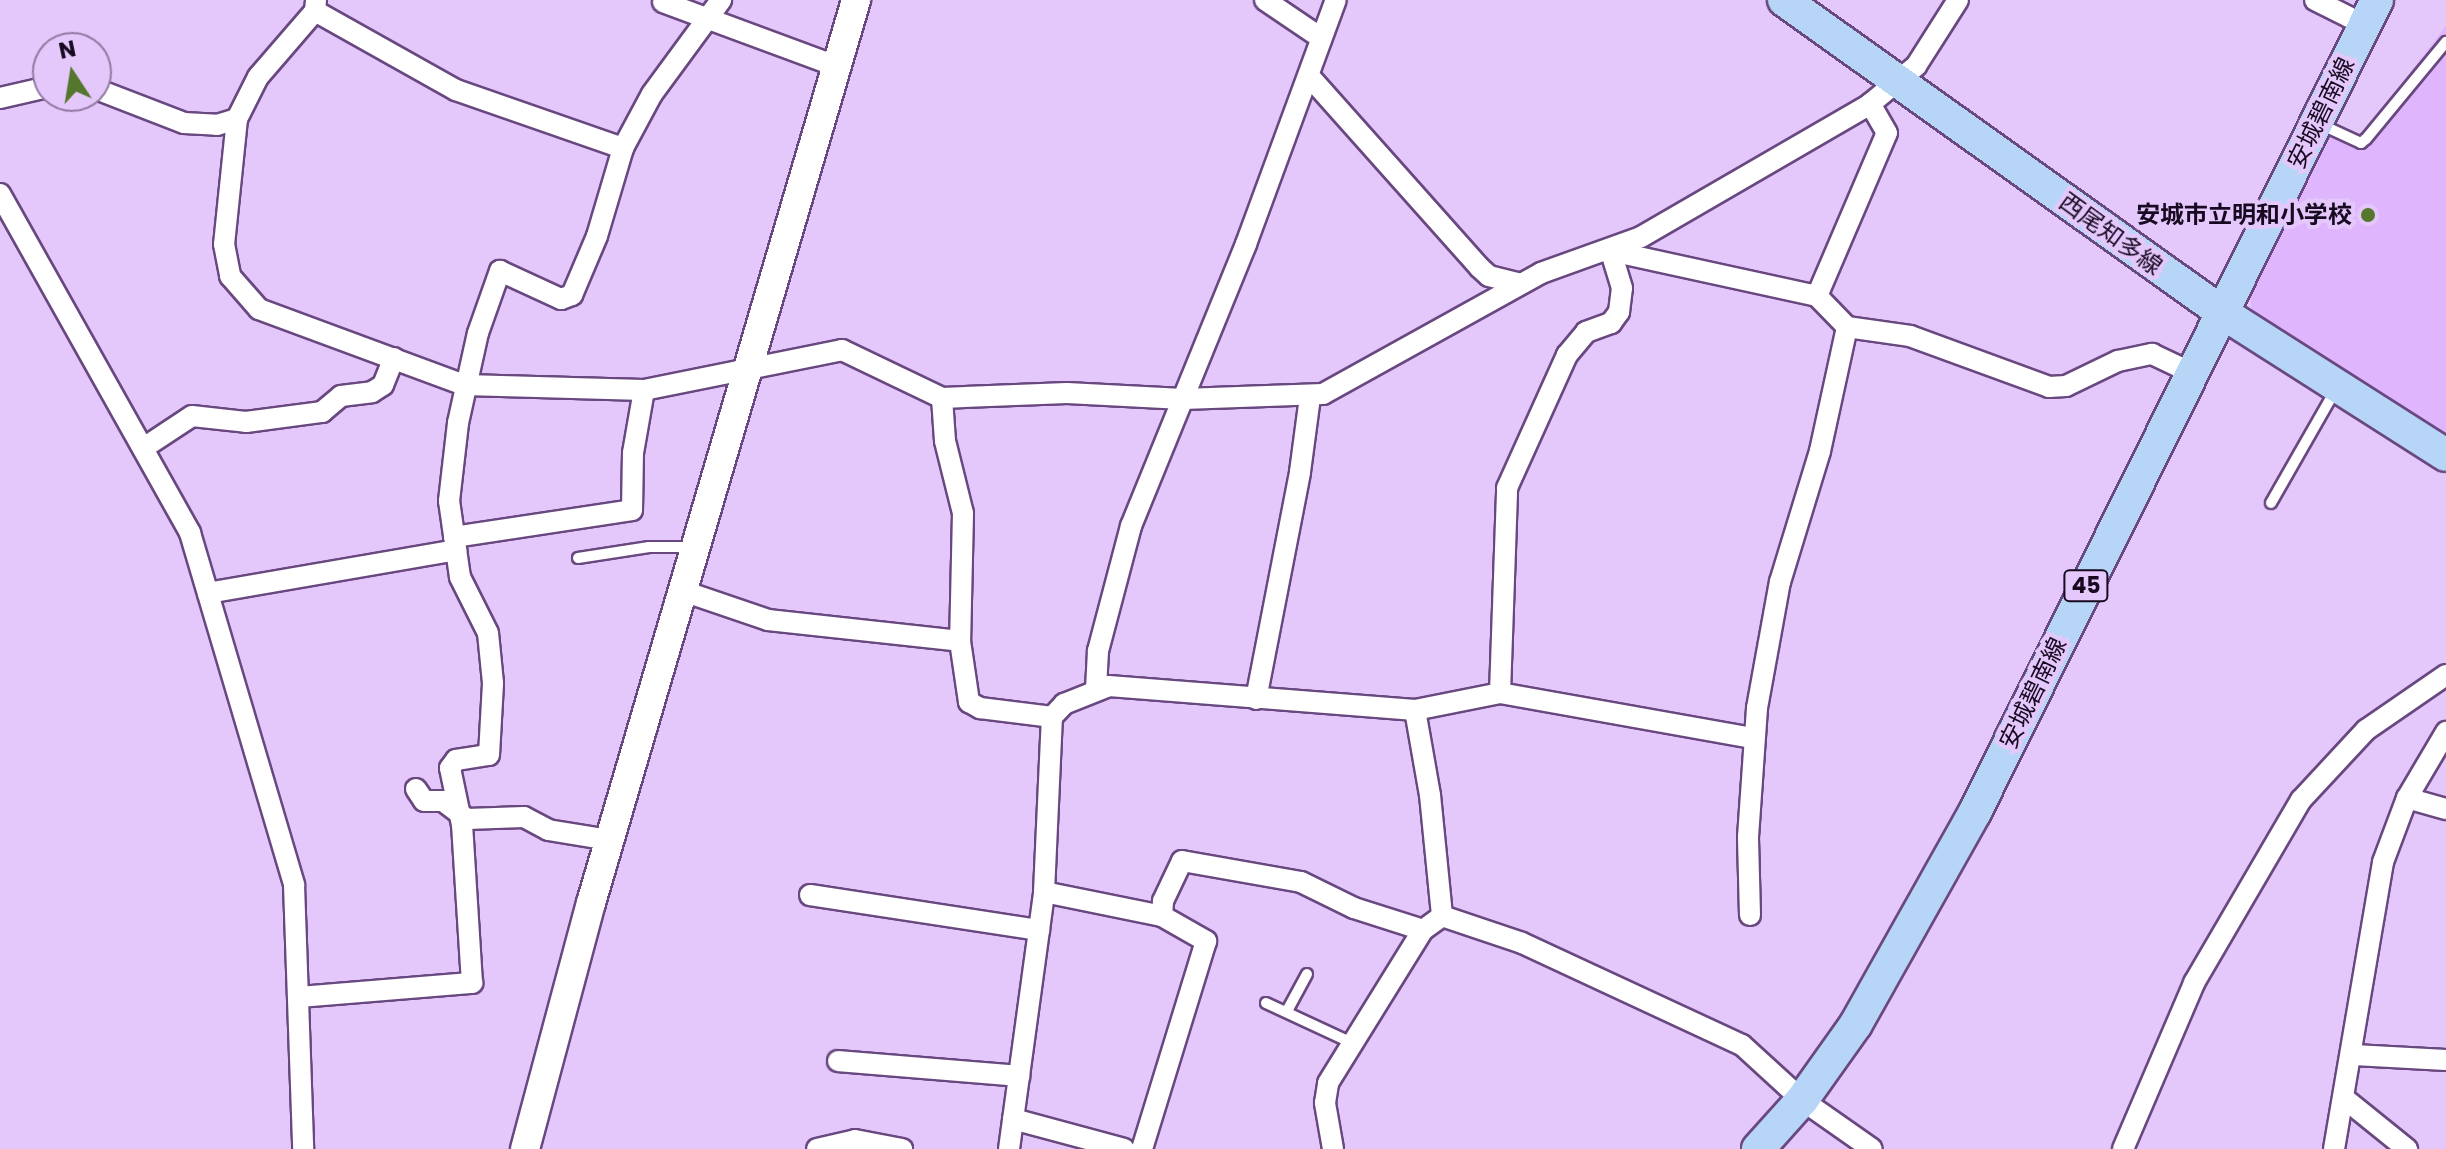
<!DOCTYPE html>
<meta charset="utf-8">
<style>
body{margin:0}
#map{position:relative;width:2446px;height:1149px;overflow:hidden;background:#e4c7fb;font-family:Poppins,"Noto Sans JP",sans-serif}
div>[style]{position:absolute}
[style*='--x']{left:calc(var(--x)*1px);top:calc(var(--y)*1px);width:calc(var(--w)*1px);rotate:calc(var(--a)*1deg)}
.built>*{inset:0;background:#dfb6fd}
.roads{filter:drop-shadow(2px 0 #694880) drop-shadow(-2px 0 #694880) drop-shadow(0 2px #694880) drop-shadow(0 -2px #694880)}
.lane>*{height:10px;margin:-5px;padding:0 5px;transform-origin:5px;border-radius:5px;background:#fff}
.street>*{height:20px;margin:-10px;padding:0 10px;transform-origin:10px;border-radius:10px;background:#fff}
.secondary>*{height:28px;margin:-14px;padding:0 14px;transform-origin:14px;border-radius:14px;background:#fff}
.primary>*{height:32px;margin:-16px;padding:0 16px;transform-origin:16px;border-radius:16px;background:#b7d6f7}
.dots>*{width:22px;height:22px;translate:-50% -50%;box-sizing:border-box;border:4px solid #e4c7fb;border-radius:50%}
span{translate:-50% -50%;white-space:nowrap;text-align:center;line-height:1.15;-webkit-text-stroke:8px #e4c7fb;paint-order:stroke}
.shield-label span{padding:2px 6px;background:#e4c7fb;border:2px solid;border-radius:6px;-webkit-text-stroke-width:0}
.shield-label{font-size:22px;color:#170a20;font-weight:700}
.street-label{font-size:24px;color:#170a20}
.poi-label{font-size:24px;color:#170a20;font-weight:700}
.right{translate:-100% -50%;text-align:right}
.north{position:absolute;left:32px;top:32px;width:80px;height:80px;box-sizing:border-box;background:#e4c7fb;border:2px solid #927ba3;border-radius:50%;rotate:348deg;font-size:22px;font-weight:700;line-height:32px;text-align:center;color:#170a20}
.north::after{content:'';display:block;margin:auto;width:28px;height:36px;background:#54762d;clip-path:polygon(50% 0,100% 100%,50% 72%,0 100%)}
</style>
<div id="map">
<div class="built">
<i style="clip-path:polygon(2446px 26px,2446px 443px,2252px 317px,2250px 294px,2335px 125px,2361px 136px)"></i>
</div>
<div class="roads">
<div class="lane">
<i style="--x:2322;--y:125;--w:43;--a:24.8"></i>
<i style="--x:2361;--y:143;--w:6;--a:-39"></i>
<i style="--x:2366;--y:139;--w:126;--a:-50.5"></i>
<i style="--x:2271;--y:503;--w:129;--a:-60.3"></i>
<i style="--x:578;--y:558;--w:72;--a:-8.8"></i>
<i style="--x:649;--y:547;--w:46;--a:0"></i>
<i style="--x:1266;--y:1003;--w:95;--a:24.9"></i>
<i style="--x:1287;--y:1011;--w:42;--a:-61.6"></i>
</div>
<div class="street">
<i style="--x:316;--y:0;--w:11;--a:95"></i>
<i style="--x:315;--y:11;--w:87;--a:130.8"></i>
<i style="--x:258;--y:77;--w:47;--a:116.6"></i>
<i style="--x:237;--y:119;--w:126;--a:95.9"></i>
<i style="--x:224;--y:244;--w:33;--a:79"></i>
<i style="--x:230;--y:276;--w:44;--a:48.7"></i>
<i style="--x:259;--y:309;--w:220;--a:20.3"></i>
<i style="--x:465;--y:385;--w:179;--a:1.6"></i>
<i style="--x:644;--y:390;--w:202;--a:-11.4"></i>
<i style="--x:842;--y:350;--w:111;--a:25.6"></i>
<i style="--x:942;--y:398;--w:125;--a:-2.3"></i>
<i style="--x:1067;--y:393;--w:116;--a:3"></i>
<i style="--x:1183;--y:399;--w:140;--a:-2"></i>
<i style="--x:1323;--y:394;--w:249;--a:-29"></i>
<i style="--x:1541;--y:273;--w:106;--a:-19.8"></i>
<i style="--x:1641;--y:237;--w:265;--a:-30.1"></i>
<i style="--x:1870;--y:104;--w:60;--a:-39.6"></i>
<i style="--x:1916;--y:66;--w:78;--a:-57.5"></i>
<i style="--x:1265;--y:0;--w:68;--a:34.2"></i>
<i style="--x:2315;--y:0;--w:56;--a:26.6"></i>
<i style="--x:663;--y:2;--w:184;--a:20.3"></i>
<i style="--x:315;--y:11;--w:162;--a:29.3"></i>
<i style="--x:456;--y:90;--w:177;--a:19.2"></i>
<i style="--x:1309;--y:76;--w:256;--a:48.3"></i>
<i style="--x:1479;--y:267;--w:13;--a:42"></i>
<i style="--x:1489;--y:276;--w:32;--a:14"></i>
<i style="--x:96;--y:89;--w:94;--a:21.1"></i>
<i style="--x:184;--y:123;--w:33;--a:3"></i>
<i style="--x:217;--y:125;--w:21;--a:-17"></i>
<i style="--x:0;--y:98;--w:49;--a:-12.9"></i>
<i style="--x:0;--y:194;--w:389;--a:60.7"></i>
<i style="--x:190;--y:533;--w:367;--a:73.5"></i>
<i style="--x:294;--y:885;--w:264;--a:88"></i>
<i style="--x:1611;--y:251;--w:211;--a:12.3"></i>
<i style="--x:1817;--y:296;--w:43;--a:45.9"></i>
<i style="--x:1847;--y:327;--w:64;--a:8.1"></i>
<i style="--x:1910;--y:336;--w:148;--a:20.1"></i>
<i style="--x:2049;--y:387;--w:17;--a:-3"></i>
<i style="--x:2066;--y:386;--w:58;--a:-25.7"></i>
<i style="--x:2118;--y:361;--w:35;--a:-12"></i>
<i style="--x:2152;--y:354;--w:42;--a:25.3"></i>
<i style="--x:1817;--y:296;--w:177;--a:-66.8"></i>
<i style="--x:1887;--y:133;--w:34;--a:-120"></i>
<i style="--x:942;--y:398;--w:43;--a:86"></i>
<i style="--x:945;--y:441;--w:74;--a:76"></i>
<i style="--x:963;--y:513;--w:128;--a:91.3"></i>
<i style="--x:960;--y:641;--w:62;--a:81.6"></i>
<i style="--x:969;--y:702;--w:13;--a:29"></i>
<i style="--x:980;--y:708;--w:73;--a:7.1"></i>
<i style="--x:145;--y:447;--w:56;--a:-33.4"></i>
<i style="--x:192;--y:416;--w:54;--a:6.3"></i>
<i style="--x:246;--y:422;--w:77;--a:-7.5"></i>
<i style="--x:322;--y:412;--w:25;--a:-40"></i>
<i style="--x:341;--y:396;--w:31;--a:-7"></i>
<i style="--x:372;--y:392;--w:13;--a:-32"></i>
<i style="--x:383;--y:385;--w:29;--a:-68"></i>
<i style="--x:454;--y:537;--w:180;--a:-8.6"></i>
<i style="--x:632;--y:510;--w:57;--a:-89"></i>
<i style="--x:633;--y:453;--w:64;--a:-80.1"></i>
<i style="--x:683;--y:591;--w:90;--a:18.8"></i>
<i style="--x:768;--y:620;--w:193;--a:6.2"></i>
<i style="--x:208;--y:593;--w:252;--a:-9.8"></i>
<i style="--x:1096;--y:689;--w:38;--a:-87"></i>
<i style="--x:1098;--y:651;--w:129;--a:-75.2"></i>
<i style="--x:1131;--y:526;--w:305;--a:-67.8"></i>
<i style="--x:1246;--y:244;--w:260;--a:-69.8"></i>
<i style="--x:1500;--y:693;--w:205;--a:-88"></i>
<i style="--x:1507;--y:488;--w:146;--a:-65.7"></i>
<i style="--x:1567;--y:355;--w:30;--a:-50"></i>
<i style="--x:1586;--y:332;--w:27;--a:-20"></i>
<i style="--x:1611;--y:323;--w:14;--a:-54"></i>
<i style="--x:1619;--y:312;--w:24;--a:-83"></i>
<i style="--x:1622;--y:288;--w:39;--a:-107"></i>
<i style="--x:1256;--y:699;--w:231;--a:-79"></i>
<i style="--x:1300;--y:472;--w:76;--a:-82.4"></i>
<i style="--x:1415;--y:710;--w:86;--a:80"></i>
<i style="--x:1430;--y:795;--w:122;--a:84.3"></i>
<i style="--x:416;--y:789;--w:14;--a:56"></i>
<i style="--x:424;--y:801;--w:19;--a:0"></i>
<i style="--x:443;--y:801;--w:30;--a:37"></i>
<i style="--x:467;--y:819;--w:57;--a:-2"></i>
<i style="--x:524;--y:817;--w:27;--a:28"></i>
<i style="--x:548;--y:830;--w:63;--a:9.2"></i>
<i style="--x:2407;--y:798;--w:41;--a:15.8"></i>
<i style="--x:1044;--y:892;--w:120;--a:11.5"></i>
<i style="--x:1162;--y:916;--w:51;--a:29.6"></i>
<i style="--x:1206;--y:941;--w:218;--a:107.1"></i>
<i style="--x:810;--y:895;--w:232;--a:8.7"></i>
<i style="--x:1750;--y:915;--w:78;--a:-91.5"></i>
<i style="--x:1748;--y:837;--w:129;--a:-86"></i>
<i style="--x:1757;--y:708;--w:128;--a:-79.7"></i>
<i style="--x:1780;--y:582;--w:137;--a:-73"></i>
<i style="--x:1820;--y:451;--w:127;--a:-77.7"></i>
<i style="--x:1162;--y:916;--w:15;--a:-86"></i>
<i style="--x:1163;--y:901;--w:44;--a:-64.6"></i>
<i style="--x:1182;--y:861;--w:121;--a:10"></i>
<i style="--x:1301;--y:882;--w:59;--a:26.1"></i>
<i style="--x:1354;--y:908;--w:72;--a:17.7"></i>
<i style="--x:300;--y:997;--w:173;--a:-4.7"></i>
<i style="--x:472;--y:983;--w:158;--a:-93.6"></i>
<i style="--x:462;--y:825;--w:58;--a:-101.9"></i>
<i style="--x:450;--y:768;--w:10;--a:-53"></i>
<i style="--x:456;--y:760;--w:33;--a:-9"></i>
<i style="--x:489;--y:755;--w:72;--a:-86.8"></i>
<i style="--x:493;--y:683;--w:50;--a:-95.7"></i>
<i style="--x:488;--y:633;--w:63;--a:-116.6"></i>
<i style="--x:460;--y:577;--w:77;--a:-98.2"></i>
<i style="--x:449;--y:501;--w:79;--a:-83.4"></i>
<i style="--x:458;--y:423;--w:92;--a:-77.5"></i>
<i style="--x:478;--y:333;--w:66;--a:-70.5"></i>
<i style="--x:500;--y:271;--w:67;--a:24.7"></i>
<i style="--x:561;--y:299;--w:12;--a:-20"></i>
<i style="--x:572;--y:295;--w:64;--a:-67"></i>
<i style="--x:597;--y:236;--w:92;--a:-73.5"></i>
<i style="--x:623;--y:148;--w:61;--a:-61.8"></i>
<i style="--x:652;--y:94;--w:117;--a:-53.7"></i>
<i style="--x:2354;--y:1055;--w:92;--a:3.1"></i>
<i style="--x:838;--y:1061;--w:182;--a:4.7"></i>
<i style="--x:2345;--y:1099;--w:80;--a:38.9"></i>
<i style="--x:1013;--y:1119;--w:115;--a:15.1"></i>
<i style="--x:817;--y:1149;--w:39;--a:-13"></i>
<i style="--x:855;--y:1140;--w:48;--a:10.8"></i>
<i style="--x:1009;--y:1149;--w:259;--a:-82.2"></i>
<i style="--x:1044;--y:892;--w:175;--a:-87.4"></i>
<i style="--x:1052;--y:717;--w:18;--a:-47"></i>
<i style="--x:1064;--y:704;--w:48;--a:-21.8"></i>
<i style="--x:1109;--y:686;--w:307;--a:4.5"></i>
<i style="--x:1415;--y:710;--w:87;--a:-11.3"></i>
<i style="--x:1500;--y:693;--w:257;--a:10.1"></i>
<i style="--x:1333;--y:1149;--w:47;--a:-99.9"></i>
<i style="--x:1325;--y:1103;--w:20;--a:-81"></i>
<i style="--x:1328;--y:1083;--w:180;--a:-58.2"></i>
<i style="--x:1423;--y:930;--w:24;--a:-36"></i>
<i style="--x:1442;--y:916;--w:84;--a:18.6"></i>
<i style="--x:1522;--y:943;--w:242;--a:24.9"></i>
<i style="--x:1742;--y:1045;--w:81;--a:42.5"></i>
<i style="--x:1802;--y:1100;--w:85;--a:35"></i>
<i style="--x:2123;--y:1149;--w:181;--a:-66.8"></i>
<i style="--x:2194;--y:983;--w:212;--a:-59.7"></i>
<i style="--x:2301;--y:800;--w:96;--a:-47.1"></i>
<i style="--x:2366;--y:730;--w:97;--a:-34.5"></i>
<i style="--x:2334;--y:1149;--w:291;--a:-80.3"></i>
<i style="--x:2383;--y:862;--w:68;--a:-69.4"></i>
<i style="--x:2407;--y:798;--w:77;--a:-59.4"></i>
</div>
<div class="secondary">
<i style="--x:525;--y:1149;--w:255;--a:-75"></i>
<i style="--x:591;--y:903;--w:941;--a:-73.64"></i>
</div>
<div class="primary">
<i style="--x:1784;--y:0;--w:539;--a:35.49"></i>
<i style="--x:2223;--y:313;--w:264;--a:32.5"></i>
<i style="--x:1758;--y:1149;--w:66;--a:-48.1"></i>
<i style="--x:1802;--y:1100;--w:93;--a:-54.6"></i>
<i style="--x:1856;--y:1024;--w:243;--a:-60.7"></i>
<i style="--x:1975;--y:812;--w:906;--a:-63.66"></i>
</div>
</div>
<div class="dots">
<i style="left:2368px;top:215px;background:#54762d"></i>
</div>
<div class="shield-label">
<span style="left:2086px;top:586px">45</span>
</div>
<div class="street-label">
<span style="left:2321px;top:113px;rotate:-64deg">安城碧南線</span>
<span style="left:2111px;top:234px;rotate:36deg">西尾知多線</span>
<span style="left:2033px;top:693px;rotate:-64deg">安城碧南線</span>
</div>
<div class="poi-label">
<span class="right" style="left:2352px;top:215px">安城市立明和小学校</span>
</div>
<div class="north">N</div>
</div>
